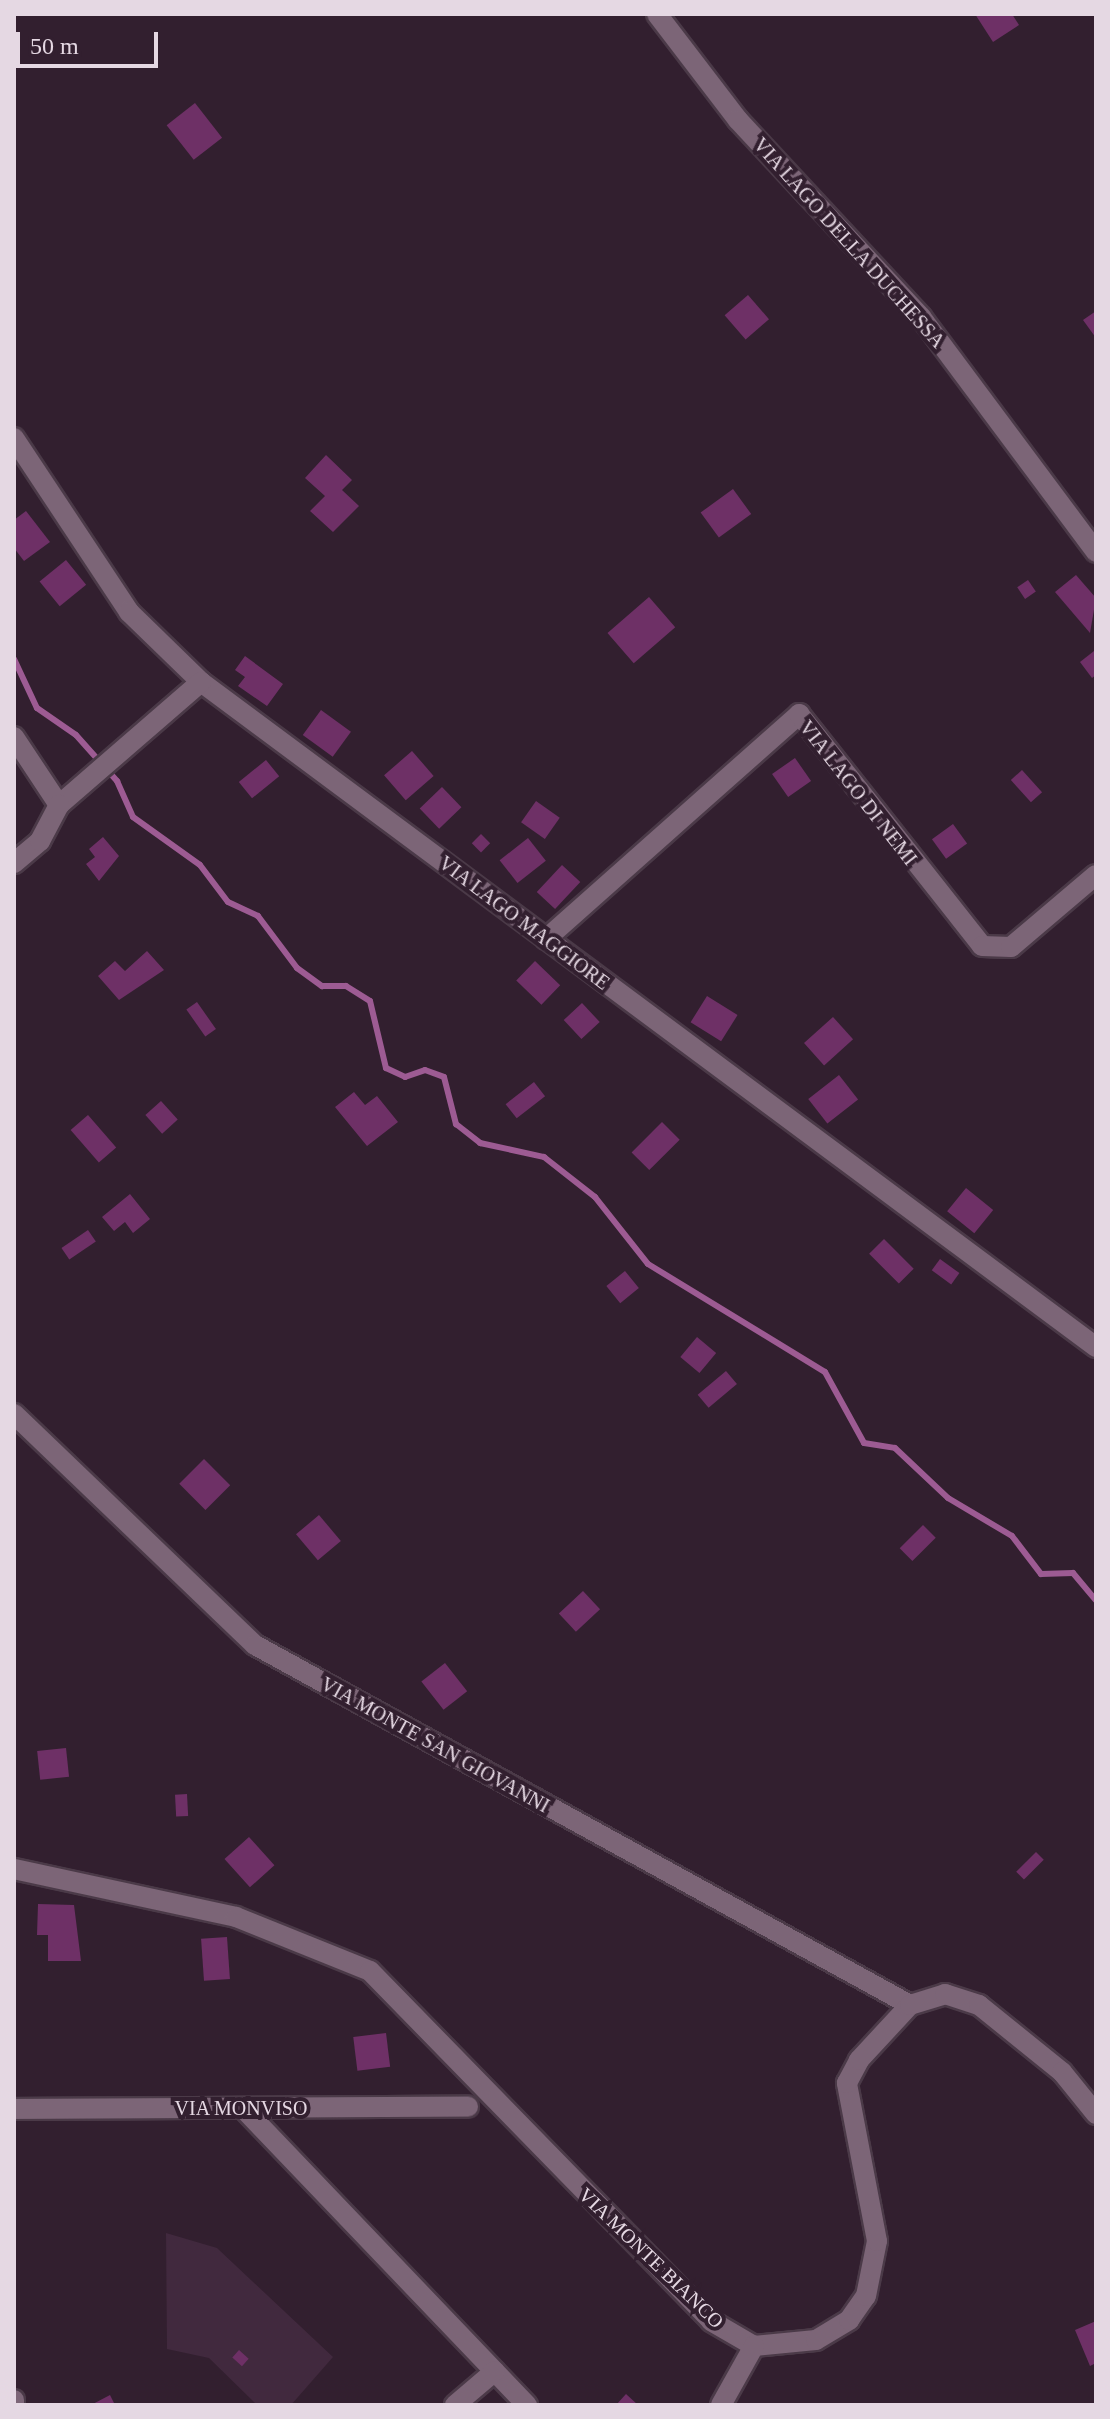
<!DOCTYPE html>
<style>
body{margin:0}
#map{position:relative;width:1110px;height:2419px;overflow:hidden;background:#321f2f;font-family:Georgia,serif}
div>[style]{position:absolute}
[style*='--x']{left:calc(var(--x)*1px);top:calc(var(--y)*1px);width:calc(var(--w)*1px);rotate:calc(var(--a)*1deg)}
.built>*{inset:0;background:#41293e}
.stream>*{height:6px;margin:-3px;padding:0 3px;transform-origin:3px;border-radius:3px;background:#9d5b93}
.building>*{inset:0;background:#6e3066;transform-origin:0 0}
.roads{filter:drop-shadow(2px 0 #4b3a48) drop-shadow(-2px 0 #4b3a48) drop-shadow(0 2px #4b3a48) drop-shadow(0 -2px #4b3a48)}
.street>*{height:20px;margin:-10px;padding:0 10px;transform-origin:10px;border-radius:10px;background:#7c6577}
span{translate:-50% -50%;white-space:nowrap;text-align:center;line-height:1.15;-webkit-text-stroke:8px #321f2f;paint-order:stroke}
.street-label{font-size:20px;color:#e5d8e3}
.frame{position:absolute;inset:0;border:16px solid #e5d8e3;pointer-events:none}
.scale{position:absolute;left:16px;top:32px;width:142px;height:36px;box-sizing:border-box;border:4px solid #e5d8e3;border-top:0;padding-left:10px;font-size:24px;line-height:28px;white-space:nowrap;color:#e5d8e3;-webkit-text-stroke:6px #321f2f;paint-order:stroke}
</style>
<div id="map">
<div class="built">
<i style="clip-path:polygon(166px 2233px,217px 2248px,333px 2357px,291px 2405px,257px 2405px,209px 2358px,167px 2349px)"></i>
</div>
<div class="stream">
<i style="--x:14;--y:659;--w:54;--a:64.9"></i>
<i style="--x:37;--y:708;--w:47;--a:34.7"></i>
<i style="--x:76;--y:735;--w:62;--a:48.3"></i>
<i style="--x:117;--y:781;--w:39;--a:66"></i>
<i style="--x:133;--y:817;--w:82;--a:35.6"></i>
<i style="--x:200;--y:865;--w:46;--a:52.9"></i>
<i style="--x:228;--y:902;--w:33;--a:25"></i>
<i style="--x:258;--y:916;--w:65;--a:53.1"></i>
<i style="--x:297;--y:968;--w:31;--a:36"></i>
<i style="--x:322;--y:986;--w:24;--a:0"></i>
<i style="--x:346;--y:986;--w:28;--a:32"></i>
<i style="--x:370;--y:1001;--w:69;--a:76.6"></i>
<i style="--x:386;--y:1068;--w:21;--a:25"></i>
<i style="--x:405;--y:1077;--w:21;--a:-19"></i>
<i style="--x:425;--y:1070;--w:20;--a:20"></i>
<i style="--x:444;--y:1077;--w:49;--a:75.7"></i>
<i style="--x:456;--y:1124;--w:31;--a:38"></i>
<i style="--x:480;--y:1143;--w:66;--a:12.3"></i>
<i style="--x:544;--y:1157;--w:65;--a:38.1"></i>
<i style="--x:595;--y:1197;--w:85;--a:51.7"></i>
<i style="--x:648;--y:1264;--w:207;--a:31.4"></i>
<i style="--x:825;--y:1372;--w:81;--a:61.2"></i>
<i style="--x:864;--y:1443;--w:31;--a:9"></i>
<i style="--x:895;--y:1448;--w:73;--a:43.3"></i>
<i style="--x:948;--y:1498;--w:74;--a:30.7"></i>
<i style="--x:1012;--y:1536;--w:48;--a:52.7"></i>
<i style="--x:1041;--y:1574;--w:32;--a:-2"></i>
<i style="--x:1073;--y:1573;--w:35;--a:50"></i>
</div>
<div class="building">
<i style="clip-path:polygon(975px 14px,1012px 14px,1019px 25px,993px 42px)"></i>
<i style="left:195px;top:103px;width:44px;height:36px;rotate:52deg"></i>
<i style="left:748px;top:295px;width:32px;height:31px;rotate:49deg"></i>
<i style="clip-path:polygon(1096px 311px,1096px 338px,1083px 320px)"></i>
<i style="clip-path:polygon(326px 455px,352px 480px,342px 490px,359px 506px,333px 532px,310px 511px,325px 496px,305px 478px)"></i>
<i style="left:733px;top:489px;width:31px;height:40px;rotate:54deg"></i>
<i style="clip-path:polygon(26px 511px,50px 542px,24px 561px,14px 548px,14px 520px)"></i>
<i style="left:66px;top:560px;width:32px;height:34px;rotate:51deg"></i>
<i style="clip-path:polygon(1076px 575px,1096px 598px,1090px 633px,1055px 592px)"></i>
<i style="left:1028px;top:580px;width:14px;height:13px;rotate:56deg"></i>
<i style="left:649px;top:597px;width:40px;height:55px;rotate:49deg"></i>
<i style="clip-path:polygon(1094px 651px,1096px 675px,1092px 678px,1080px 662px)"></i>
<i style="clip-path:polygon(245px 656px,283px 684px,267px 706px,238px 686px,245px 677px,235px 670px)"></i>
<i style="left:321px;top:710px;width:37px;height:31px;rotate:36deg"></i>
<i style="left:412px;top:751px;width:33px;height:37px;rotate:49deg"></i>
<i style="left:795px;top:758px;width:28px;height:28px;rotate:55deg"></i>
<i style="left:266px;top:760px;width:21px;height:35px;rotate:51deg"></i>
<i style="left:1022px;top:770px;width:30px;height:15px;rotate:48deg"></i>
<i style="left:442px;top:787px;width:28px;height:31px;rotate:46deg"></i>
<i style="left:536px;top:801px;width:29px;height:26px;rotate:35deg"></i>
<i style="left:953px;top:824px;width:24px;height:26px;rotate:54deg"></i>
<i style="left:481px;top:834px;width:13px;height:13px;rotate:45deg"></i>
<i style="clip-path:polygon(103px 837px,119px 856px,99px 881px,86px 864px,95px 857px,89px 849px)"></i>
<i style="left:528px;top:838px;width:29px;height:36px;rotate:52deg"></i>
<i style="left:562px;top:865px;width:25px;height:37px;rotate:43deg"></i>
<i style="clip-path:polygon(147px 951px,164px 970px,119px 1000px,98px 976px,115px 961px,125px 971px)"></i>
<i style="left:535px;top:961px;width:35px;height:27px;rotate:44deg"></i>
<i style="left:707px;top:996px;width:36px;height:31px;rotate:32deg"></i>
<i style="left:197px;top:1002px;width:33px;height:13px;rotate:55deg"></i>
<i style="left:582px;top:1003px;width:26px;height:25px;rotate:47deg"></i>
<i style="left:833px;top:1017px;width:30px;height:39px;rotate:48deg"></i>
<i style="left:839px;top:1075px;width:31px;height:39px;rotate:52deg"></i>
<i style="left:534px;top:1082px;width:18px;height:36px;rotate:52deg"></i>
<i style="clip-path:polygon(354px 1092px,365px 1105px,377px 1096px,398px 1122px,367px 1146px,335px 1107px)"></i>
<i style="left:161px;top:1101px;width:25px;height:21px;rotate:48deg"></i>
<i style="left:88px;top:1115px;width:43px;height:23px;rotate:49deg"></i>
<i style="left:662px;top:1122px;width:25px;height:43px;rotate:45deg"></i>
<i style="left:966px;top:1188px;width:35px;height:30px;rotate:39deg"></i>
<i style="clip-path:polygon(130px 1194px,150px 1219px,133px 1233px,125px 1222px,114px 1231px,102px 1217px)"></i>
<i style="left:88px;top:1230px;width:14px;height:32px;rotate:56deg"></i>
<i style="left:884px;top:1239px;width:42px;height:21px;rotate:45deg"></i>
<i style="left:940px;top:1259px;width:24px;height:14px;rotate:36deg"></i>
<i style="left:625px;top:1271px;width:22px;height:24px;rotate:51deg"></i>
<i style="left:697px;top:1337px;width:25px;height:26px;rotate:40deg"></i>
<i style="left:726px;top:1371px;width:17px;height:37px;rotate:50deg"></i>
<i style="left:204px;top:1459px;width:37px;height:35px;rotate:45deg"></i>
<i style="left:319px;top:1515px;width:34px;height:30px;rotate:50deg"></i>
<i style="left:923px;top:1525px;width:18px;height:33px;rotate:45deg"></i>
<i style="left:583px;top:1591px;width:25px;height:33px;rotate:47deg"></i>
<i style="left:445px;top:1663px;width:36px;height:30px;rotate:52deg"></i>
<i style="left:66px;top:1748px;width:29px;height:29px;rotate:84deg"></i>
<i style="left:187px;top:1794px;width:22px;height:12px;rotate:87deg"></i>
<i style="left:249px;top:1837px;width:38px;height:33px;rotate:48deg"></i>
<i style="left:1036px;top:1852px;width:11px;height:28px;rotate:45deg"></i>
<i style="clip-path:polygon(38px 1904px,74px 1905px,81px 1961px,48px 1961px,48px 1935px,37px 1935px)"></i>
<i style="left:227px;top:1937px;width:42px;height:26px;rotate:86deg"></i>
<i style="left:386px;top:2033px;width:34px;height:33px;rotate:83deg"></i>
<i style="clip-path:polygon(1096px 2321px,1096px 2363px,1090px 2366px,1075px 2330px)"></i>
<i style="left:239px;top:2350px;width:13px;height:10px;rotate:42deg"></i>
<i style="clip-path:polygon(626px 2394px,638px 2405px,616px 2405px)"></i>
<i style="clip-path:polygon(110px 2395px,115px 2405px,91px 2405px)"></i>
</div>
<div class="roads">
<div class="street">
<i style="--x:657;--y:14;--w:133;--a:52.6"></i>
<i style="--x:738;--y:120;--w:269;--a:47.1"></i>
<i style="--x:921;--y:317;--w:293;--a:53.3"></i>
<i style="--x:14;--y:438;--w:209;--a:56.5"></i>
<i style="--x:129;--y:612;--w:100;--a:44.2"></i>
<i style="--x:201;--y:682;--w:1115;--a:36.61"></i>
<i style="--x:14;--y:737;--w:82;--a:56.5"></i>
<i style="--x:59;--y:805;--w:188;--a:-40.9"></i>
<i style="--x:14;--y:863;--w:34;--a:-40"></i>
<i style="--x:40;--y:841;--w:41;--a:-62.2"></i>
<i style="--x:546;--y:939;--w:339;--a:-41.6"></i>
<i style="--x:799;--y:714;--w:295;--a:51.7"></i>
<i style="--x:982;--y:946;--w:29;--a:2"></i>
<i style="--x:1011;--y:947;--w:111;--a:-40.3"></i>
<i style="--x:14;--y:1414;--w:334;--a:43.8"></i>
<i style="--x:255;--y:1645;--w:747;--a:28.79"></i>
<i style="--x:14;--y:1869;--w:227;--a:12.2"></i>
<i style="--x:236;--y:1917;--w:144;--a:21.9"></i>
<i style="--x:370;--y:1971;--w:489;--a:45.7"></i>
<i style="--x:711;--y:2321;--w:50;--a:30.2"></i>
<i style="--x:754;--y:2346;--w:62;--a:-5.5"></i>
<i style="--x:816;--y:2340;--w:39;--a:-31"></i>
<i style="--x:849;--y:2320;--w:29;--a:-55"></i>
<i style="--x:866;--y:2296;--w:56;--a:-78.7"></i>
<i style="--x:877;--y:2241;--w:161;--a:-100.8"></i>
<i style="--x:847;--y:2083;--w:26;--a:-62"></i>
<i style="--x:859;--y:2060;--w:75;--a:-47.2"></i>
<i style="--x:910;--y:2005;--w:37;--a:-17"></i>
<i style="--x:945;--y:1994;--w:36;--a:18"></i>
<i style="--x:979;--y:2005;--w:107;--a:38.9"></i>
<i style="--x:1062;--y:2072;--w:54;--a:51"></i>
<i style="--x:243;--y:2108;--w:411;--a:46.3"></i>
<i style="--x:14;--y:2109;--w:454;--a:-0.3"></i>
<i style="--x:14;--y:2400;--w:3;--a:90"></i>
<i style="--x:455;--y:2405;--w:52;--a:-40.4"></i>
<i style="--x:721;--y:2405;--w:68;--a:-60.8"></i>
</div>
</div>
<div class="street-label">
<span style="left:849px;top:243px;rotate:48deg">VIA LAGO DELLA DUCHESSA</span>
<span style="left:858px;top:793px;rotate:52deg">VIA LAGO DI NEMI</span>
<span style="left:524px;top:923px;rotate:37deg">VIA LAGO MAGGIORE</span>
<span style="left:435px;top:1745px;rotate:29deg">VIA MONTE SAN GIOVANNI</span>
<span style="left:241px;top:2108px">VIA MONVISO</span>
<span style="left:651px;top:2258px;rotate:44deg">VIA MONTE BIANCO</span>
</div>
<div class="frame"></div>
<div class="scale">50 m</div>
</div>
